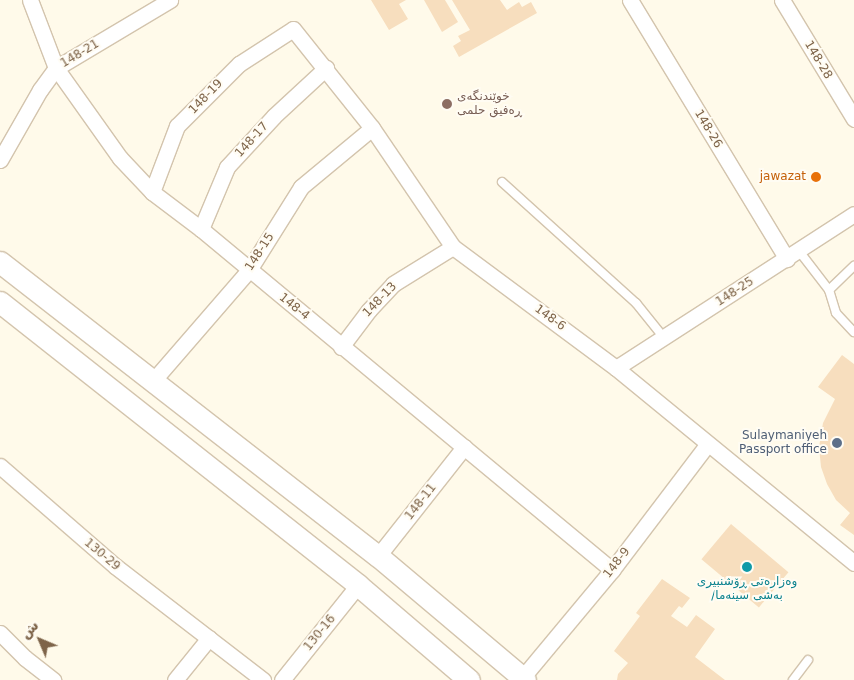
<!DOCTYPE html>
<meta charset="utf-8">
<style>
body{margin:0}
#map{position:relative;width:854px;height:680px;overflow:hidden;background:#fffaea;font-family:"DejaVu Sans",Vazirmatn,sans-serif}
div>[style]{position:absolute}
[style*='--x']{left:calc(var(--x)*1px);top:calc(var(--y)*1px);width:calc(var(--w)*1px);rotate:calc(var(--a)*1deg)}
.building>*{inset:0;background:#f7debe;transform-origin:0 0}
.roads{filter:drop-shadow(1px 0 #d3c4ad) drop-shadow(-1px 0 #d3c4ad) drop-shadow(0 1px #d3c4ad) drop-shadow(0 -1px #d3c4ad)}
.lane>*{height:8px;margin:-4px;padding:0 4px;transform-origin:4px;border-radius:4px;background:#fff}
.street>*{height:15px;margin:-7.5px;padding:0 7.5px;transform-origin:7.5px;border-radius:7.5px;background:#fff}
.secondary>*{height:21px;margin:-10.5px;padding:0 10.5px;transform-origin:10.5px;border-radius:10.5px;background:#fff}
.dots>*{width:14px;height:14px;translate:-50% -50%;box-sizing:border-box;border:2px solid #fffcf3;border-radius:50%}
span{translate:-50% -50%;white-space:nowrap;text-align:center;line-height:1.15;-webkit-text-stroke:4px #fffcf3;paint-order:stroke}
.street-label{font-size:12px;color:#7e6449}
.education-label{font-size:12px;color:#785e54}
.left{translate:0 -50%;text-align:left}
.food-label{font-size:12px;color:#c56008}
.right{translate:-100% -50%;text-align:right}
.service-label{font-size:12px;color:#4e5e75}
.culture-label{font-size:12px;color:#0d838f}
.north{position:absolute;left:15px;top:615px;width:50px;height:50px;-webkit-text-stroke:4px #fffcf3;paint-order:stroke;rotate:315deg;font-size:14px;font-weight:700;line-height:20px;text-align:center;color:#7e6449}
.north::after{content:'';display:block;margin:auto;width:18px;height:22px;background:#7e6449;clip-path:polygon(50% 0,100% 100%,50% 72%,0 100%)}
</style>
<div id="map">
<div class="building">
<i style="clip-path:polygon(371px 0,406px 0,399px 4px,408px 19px,389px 30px)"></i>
<i style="clip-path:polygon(424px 0,445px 0,458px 22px,442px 32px)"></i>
<i style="clip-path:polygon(452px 0,500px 0,507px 10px,519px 2px,522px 7px,531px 2px,537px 13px,459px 57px,453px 46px,461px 41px,458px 36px,470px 30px)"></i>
<i style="clip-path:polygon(842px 355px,854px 364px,854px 535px,840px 525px,850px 513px,836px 500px,827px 484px,821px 467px,819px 447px,823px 423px,835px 399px,818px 387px)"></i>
<i style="left:731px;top:524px;width:75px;height:46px;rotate:40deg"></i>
<i style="clip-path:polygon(662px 579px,690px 598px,682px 608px,679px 606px,671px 616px,687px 627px,696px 615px,715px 629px,695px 657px,725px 680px,617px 680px,618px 674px,628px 663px,614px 651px,640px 616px,636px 613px)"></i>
</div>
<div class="roads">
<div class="lane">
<i style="--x:502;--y:182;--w:181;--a:42.1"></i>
<i style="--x:636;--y:303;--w:45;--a:51.3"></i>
<i style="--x:799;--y:251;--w:49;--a:52.4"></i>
<i style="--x:829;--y:290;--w:24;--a:73"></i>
<i style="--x:836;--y:313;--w:26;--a:47"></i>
<i style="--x:829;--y:290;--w:35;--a:-44"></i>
<i style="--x:793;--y:680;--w:25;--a:-53"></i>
</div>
<div class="street">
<i style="--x:30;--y:0;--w:73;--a:69.1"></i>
<i style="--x:56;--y:68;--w:110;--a:54.6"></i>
<i style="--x:120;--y:158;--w:47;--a:46.7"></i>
<i style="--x:152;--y:192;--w:61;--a:37.1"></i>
<i style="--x:201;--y:229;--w:534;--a:39.68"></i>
<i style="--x:630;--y:0;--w:303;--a:58.8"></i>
<i style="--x:782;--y:0;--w:139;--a:58.8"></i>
<i style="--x:0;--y:160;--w:81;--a:-60.3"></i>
<i style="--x:40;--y:90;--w:27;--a:-54"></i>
<i style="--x:56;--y:68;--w:133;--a:-30.8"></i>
<i style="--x:152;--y:192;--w:71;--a:-69.3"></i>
<i style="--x:177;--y:126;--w:88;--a:-45"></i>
<i style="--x:239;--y:64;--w:64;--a:-32.9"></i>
<i style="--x:293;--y:29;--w:127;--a:51.4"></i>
<i style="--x:372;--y:128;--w:144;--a:55.8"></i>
<i style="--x:453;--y:247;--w:203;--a:36.6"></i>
<i style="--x:616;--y:368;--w:308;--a:39.3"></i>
<i style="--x:201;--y:229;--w:67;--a:-67.2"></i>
<i style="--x:227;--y:167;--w:69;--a:-47.3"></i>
<i style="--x:274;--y:116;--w:71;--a:-42.7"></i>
<i style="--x:341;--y:347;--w:46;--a:-52.9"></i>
<i style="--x:369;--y:310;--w:35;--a:-47"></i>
<i style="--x:393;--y:284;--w:70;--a:-31.7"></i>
<i style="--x:616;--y:368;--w:283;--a:-32.9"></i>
<i style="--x:152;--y:382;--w:148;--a:-49.1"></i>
<i style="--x:249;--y:270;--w:98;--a:-57.9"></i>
<i style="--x:301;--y:187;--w:92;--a:-39.7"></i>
<i style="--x:0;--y:466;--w:152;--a:41"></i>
<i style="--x:115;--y:566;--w:187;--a:37.6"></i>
<i style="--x:378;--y:556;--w:139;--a:-51.7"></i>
<i style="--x:0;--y:633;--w:35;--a:45"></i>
<i style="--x:25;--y:658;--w:36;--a:38"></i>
<i style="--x:522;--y:678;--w:141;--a:-50.2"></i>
<i style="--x:612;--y:570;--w:157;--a:-52.8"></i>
<i style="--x:175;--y:680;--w:54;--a:-51"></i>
<i style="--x:282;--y:680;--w:122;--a:-51.3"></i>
</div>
<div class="secondary">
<i style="--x:0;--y:262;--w:479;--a:37.9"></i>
<i style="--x:378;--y:556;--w:192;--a:40.1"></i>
<i style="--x:0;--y:302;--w:456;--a:38.3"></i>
<i style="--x:358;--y:585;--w:146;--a:40.6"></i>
</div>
</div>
<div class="dots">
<i style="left:447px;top:104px;background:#8d6e63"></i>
<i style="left:816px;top:177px;background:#e8710a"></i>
<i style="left:837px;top:443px;background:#5c6f8a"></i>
<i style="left:747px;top:567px;background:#0f9aa8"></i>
</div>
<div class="street-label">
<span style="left:80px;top:54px;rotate:-31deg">148-21</span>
<span style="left:818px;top:60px;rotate:59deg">148-28</span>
<span style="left:206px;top:97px;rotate:-46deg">148-19</span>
<span style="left:708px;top:129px;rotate:59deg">148-26</span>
<span style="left:252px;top:140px;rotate:-48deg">148-17</span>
<span style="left:260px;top:252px;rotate:-57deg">148-15</span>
<span style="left:735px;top:292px;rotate:-33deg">148-25</span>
<span style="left:380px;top:300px;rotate:-46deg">148-13</span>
<span style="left:294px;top:307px;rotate:39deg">148-4</span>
<span style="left:550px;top:318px;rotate:36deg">148-6</span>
<span style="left:421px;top:502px;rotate:-52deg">148-11</span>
<span style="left:102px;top:555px;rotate:40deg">130-29</span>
<span style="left:617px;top:563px;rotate:-52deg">148-9</span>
<span style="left:320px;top:633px;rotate:-51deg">130-16</span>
</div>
<div class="education-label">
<span class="left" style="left:457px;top:104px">خوێندنگەی<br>ڕەفیق حلمی</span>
</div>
<div class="food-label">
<span class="right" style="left:806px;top:177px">jawazat</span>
</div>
<div class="service-label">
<span class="right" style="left:827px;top:443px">Sulaymaniyeh<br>Passport office</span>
</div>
<div class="culture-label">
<span style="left:747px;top:589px">وە‌زارە‌تی ڕۆشنبیری<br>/بە‌شی سینە‌ما</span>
</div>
<div class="north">ش</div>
</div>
